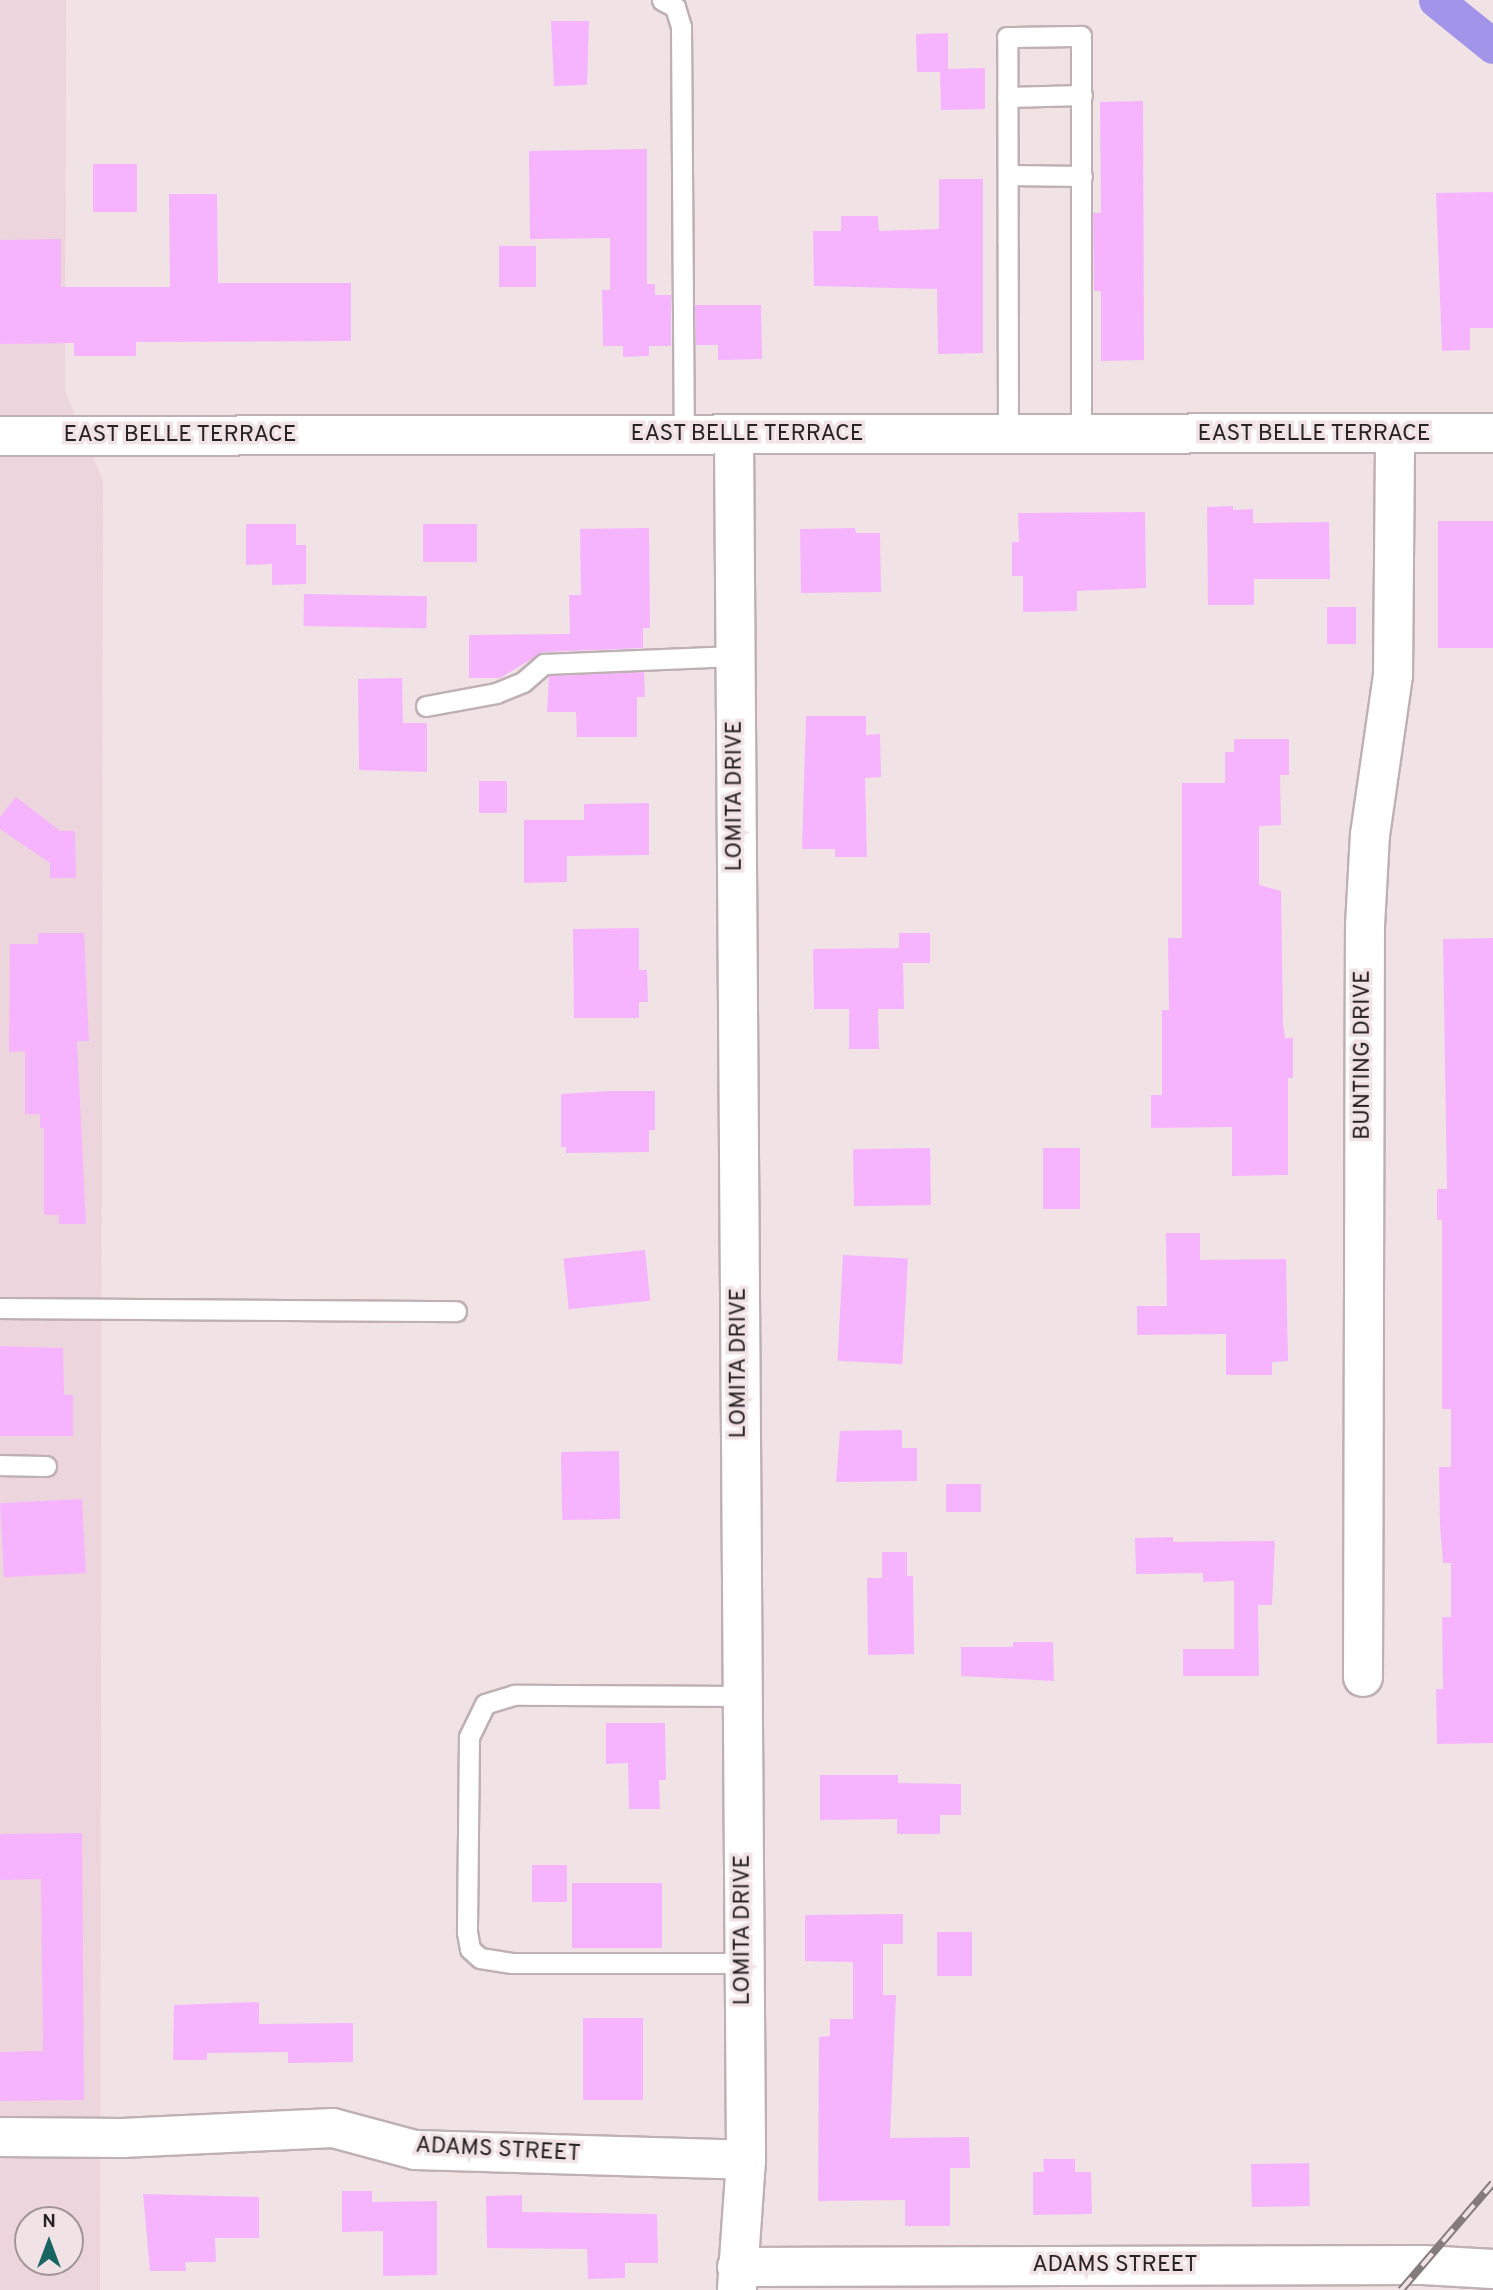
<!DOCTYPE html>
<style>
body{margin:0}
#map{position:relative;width:1493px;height:2290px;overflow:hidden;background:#f1e2e6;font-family:Overpass,sans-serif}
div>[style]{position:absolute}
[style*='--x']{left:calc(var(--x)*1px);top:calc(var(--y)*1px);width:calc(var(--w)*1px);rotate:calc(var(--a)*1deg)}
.built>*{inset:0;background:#ecd5dc}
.canal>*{height:35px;margin:-17.5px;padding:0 17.5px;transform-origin:17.5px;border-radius:17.5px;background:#a194e9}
.building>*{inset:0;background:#f7b4fe;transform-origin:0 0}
.roads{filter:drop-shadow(2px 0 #beb0b4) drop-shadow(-2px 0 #beb0b4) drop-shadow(0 2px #beb0b4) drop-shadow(0 -2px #beb0b4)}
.lane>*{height:19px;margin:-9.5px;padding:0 9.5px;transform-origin:9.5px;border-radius:9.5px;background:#fff}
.street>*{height:38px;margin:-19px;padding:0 19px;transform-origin:19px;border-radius:19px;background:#fff}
.secondary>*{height:38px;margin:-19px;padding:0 19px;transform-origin:19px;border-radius:19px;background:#fff}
.rail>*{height:8px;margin-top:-4px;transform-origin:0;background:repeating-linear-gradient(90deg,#f1e2e6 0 16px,#847b7d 0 32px);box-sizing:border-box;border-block:2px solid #847b7d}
span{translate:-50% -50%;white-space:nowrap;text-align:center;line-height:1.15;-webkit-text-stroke:7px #f1e2e6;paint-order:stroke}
.street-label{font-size:23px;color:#272223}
.north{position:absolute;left:14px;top:2206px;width:70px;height:70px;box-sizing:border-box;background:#f1e2e6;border:2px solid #a09598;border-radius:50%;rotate:0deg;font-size:19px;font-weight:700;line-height:28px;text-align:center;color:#272223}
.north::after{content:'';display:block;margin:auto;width:24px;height:32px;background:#186561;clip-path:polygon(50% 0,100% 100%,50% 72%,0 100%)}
</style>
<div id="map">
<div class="built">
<i style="clip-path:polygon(evenodd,0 0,66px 0,65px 391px,103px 481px,100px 2290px,0 2290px,0 0,28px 2220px,70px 2220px,70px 2262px,28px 2262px,28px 2220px)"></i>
</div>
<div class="canal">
<i style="--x:1436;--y:0;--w:73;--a:38.9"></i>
</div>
<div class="building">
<i style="clip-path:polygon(551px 21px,589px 21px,587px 85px,554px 86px)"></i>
<i style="clip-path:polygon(948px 33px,948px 69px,985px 68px,985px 109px,941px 110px,940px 72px,917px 72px,916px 34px)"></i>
<i style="clip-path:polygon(1143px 101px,1144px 360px,1101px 361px,1101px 291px,1094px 291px,1093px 213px,1101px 213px,1100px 102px)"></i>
<i style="clip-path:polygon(647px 149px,647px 284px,655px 284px,655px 295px,671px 295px,671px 346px,649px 346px,649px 356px,623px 357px,623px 346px,603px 346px,602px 290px,610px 290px,610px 238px,530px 239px,529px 151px)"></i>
<i style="left:137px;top:164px;width:48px;height:44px;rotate:90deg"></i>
<i style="clip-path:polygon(939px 179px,983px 179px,983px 353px,938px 354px,937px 289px,814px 286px,813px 231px,841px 231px,841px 216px,878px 216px,879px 231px,939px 229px)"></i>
<i style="clip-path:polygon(1493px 192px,1493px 328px,1470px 328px,1470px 350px,1442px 351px,1436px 193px)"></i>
<i style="clip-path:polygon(169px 194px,217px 194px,218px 283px,351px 283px,351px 341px,136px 342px,136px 356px,74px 356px,74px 343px,0 344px,0 240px,61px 239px,61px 287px,170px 287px)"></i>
<i style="left:499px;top:246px;width:37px;height:41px"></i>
<i style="clip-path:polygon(695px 305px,761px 305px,762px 359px,718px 360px,718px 345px,696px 345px)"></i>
<i style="clip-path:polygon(1233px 506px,1233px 510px,1253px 509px,1253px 523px,1329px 522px,1330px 579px,1254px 579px,1254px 605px,1208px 605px,1207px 507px)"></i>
<i style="clip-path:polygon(1145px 512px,1146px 588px,1077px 591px,1077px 611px,1023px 612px,1023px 576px,1012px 576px,1012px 542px,1019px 542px,1018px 513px)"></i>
<i style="left:1438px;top:521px;width:55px;height:127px"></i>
<i style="clip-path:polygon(246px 524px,296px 524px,296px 545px,306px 545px,306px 584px,272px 585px,272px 564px,246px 565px)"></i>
<i style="left:423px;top:524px;width:54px;height:38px"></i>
<i style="clip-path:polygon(649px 528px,650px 628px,643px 628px,643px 648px,543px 652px,500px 678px,469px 678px,469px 635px,570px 634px,569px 595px,581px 595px,580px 529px)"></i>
<i style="clip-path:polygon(855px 528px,856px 533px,880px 533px,881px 592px,801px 593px,800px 529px)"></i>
<i style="left:304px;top:594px;width:123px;height:32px;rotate:1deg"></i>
<i style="left:1356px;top:607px;width:37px;height:29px;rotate:90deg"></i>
<i style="clip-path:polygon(644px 672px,645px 697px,637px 697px,637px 737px,577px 737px,576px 712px,547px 712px,549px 676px)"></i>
<i style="clip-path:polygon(402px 678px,403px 723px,427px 723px,427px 772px,359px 770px,358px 679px)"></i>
<i style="clip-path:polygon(806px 716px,866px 716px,866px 735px,880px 734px,881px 777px,865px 778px,867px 857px,835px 857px,835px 849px,802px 849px)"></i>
<i style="clip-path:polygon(1234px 739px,1289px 739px,1289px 775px,1280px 775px,1281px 825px,1259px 826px,1259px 885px,1281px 891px,1283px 1024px,1285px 1038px,1293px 1038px,1293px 1078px,1288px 1078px,1288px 1175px,1232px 1176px,1232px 1127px,1151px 1128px,1151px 1095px,1162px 1095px,1162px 1010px,1169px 1010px,1168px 938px,1182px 938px,1182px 783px,1225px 783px,1225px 752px,1234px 752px)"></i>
<i style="left:507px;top:781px;width:32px;height:28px;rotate:90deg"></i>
<i style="clip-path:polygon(16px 797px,60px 831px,75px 831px,76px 878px,50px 878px,50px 863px,0 829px,0 817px)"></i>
<i style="clip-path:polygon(649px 803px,649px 855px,567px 856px,567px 882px,524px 883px,524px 820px,584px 820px,584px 804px)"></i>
<i style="clip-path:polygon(639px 928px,639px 970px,647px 970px,648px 1002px,639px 1002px,639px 1018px,574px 1018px,573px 929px)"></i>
<i style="clip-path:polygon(38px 933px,84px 933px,89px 1041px,77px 1041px,86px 1224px,59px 1224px,59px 1215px,44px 1215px,44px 1128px,40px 1128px,40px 1114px,25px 1114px,25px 1051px,9px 1052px,10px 944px,38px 944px)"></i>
<i style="clip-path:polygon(899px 933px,930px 933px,930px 963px,903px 963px,904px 1009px,878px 1009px,879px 1049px,849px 1049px,849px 1009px,814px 1009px,813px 949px,899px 948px)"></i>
<i style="clip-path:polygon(1493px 938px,1493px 1743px,1437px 1744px,1436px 1689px,1443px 1689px,1442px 1617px,1451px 1617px,1451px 1563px,1443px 1563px,1440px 1526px,1439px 1467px,1451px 1467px,1451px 1409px,1442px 1409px,1442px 1220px,1437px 1220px,1437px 1189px,1447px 1189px,1443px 939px)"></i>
<i style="clip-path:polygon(609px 1091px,655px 1091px,655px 1130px,649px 1130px,649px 1152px,566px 1153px,566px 1147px,561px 1147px,561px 1094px)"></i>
<i style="left:930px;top:1148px;width:57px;height:77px;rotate:89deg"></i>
<i style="left:1043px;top:1148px;width:37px;height:61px"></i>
<i style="clip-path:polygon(1166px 1233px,1200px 1233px,1200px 1260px,1286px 1259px,1288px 1361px,1272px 1362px,1272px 1375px,1226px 1375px,1226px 1334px,1137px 1335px,1137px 1306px,1167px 1306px)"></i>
<i style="left:645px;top:1250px;width:51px;height:82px;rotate:84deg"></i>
<i style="left:843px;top:1255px;width:65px;height:106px;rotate:3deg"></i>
<i style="clip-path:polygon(0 1346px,63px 1348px,64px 1395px,73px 1395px,73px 1436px,0 1436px)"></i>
<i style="clip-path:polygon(902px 1430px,902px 1448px,917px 1448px,917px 1481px,836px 1482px,840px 1431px)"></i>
<i style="left:619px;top:1451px;width:68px;height:58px;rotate:89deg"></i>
<i style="left:946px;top:1484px;width:35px;height:28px"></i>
<i style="left:82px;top:1499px;width:74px;height:82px;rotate:87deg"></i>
<i style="clip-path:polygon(1173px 1537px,1173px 1542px,1275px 1541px,1272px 1605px,1258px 1605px,1259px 1676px,1183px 1676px,1183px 1649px,1234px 1649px,1234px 1581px,1203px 1582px,1203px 1573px,1136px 1574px,1135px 1538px)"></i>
<i style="clip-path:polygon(882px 1552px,907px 1552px,907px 1576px,913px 1576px,914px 1654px,868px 1655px,867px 1578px,882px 1578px)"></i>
<i style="clip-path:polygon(1013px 1642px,1053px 1642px,1054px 1681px,961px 1676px,961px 1647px,1013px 1647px)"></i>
<i style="clip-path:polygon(606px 1723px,665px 1723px,666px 1780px,659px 1780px,660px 1809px,629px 1809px,628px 1763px,606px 1764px)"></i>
<i style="clip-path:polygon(820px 1775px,898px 1775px,898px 1783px,961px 1784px,961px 1815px,940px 1815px,940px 1834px,897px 1834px,897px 1819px,820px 1820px)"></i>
<i style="clip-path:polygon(82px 1833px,84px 2100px,0 2101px,0 2052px,43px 2051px,41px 1879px,0 1880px,0 1834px)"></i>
<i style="left:532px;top:1865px;width:35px;height:37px"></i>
<i style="left:572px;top:1883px;width:90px;height:65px"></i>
<i style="clip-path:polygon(903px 1914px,903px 1944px,883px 1944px,883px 1995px,896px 1995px,890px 2138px,969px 2137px,970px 2168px,950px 2168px,950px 2226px,905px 2226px,905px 2200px,818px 2201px,819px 2037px,830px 2036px,830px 2019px,853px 2019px,853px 1962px,805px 1961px,805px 1915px)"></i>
<i style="left:937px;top:1932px;width:35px;height:44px"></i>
<i style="clip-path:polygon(259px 2002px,259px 2024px,353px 2023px,353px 2062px,288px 2063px,288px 2052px,207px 2053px,207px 2060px,173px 2060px,174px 2005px)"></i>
<i style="left:583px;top:2018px;width:60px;height:82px"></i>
<i style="clip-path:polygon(1043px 2159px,1075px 2159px,1075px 2172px,1091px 2172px,1092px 2214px,1033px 2215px,1033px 2172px,1044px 2172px)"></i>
<i style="left:1309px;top:2163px;width:43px;height:58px;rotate:89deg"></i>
<i style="clip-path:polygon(342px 2191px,372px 2191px,372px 2202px,437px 2201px,437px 2275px,383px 2276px,383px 2231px,342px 2232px)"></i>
<i style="clip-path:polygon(143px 2194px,259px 2197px,259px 2238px,215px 2238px,216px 2262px,185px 2262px,186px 2271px,150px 2271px)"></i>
<i style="clip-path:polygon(522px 2195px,522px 2212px,657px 2214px,658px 2263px,625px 2263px,625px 2278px,588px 2279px,587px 2249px,487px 2248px,486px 2196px)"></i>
</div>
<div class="roads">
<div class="lane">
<i style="--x:662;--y:0;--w:15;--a:28"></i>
<i style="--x:675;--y:7;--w:21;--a:73"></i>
<i style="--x:681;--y:27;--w:408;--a:89.6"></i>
<i style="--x:1007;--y:97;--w:75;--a:-1.5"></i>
<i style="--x:1008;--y:175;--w:74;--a:0.8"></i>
<i style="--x:1008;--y:435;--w:398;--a:-90.1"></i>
<i style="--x:1007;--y:37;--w:74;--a:-0.8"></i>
<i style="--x:1081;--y:36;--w:400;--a:90"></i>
<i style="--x:426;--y:706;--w:71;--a:-10.5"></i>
<i style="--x:496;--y:693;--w:29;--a:-22"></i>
<i style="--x:523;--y:682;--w:28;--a:-41"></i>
<i style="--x:544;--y:664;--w:191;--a:-2.4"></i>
<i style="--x:0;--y:1308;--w:456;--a:0.4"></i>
<i style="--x:0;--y:1465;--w:46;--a:1.2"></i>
<i style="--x:743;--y:1696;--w:229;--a:-179.7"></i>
<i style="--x:514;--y:1695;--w:30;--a:163"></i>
<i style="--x:485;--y:1704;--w:37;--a:116"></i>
<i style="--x:469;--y:1737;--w:195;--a:90.6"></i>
<i style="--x:467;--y:1932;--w:17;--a:80"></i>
<i style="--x:470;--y:1949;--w:13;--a:42"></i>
<i style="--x:480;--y:1958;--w:32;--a:9"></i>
<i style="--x:512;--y:1963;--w:233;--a:0"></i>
</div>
<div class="street">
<i style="--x:734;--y:435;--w:1725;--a:89.6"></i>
<i style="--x:746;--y:2160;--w:130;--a:94"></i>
<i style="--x:1363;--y:1677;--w:751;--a:-89.85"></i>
<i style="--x:1365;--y:926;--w:91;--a:-86.9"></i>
<i style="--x:1370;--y:835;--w:162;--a:-81.8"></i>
<i style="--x:1393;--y:675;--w:240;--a:-89.5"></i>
<i style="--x:0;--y:2137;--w:122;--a:0.5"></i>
<i style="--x:122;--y:2138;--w:211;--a:-2.7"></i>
<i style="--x:333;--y:2128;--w:85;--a:15"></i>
<i style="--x:415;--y:2150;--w:331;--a:1.7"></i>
<i style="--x:737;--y:2267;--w:686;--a:-0.17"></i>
<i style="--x:1423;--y:2265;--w:70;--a:3.3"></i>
</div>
<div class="secondary">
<i style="--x:0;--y:436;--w:1493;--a:-0.12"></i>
</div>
</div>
<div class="rail">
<i style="--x:1401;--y:2290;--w:141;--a:-49.3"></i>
</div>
<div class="street-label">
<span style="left:747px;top:435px">EAST BELLE TERRACE</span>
<span style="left:1314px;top:435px">EAST BELLE TERRACE</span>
<span style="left:180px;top:436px">EAST BELLE TERRACE</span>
<span style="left:736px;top:796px;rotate:-90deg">LOMITA DRIVE</span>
<span style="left:1364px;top:1055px;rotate:-90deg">BUNTING DRIVE</span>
<span style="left:740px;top:1363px;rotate:-90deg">LOMITA DRIVE</span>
<span style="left:744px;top:1930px;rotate:-90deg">LOMITA DRIVE</span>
<span style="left:498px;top:2151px;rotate:3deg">ADAMS STREET</span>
<span style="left:1115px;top:2266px">ADAMS STREET</span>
</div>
<div class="north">N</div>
</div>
